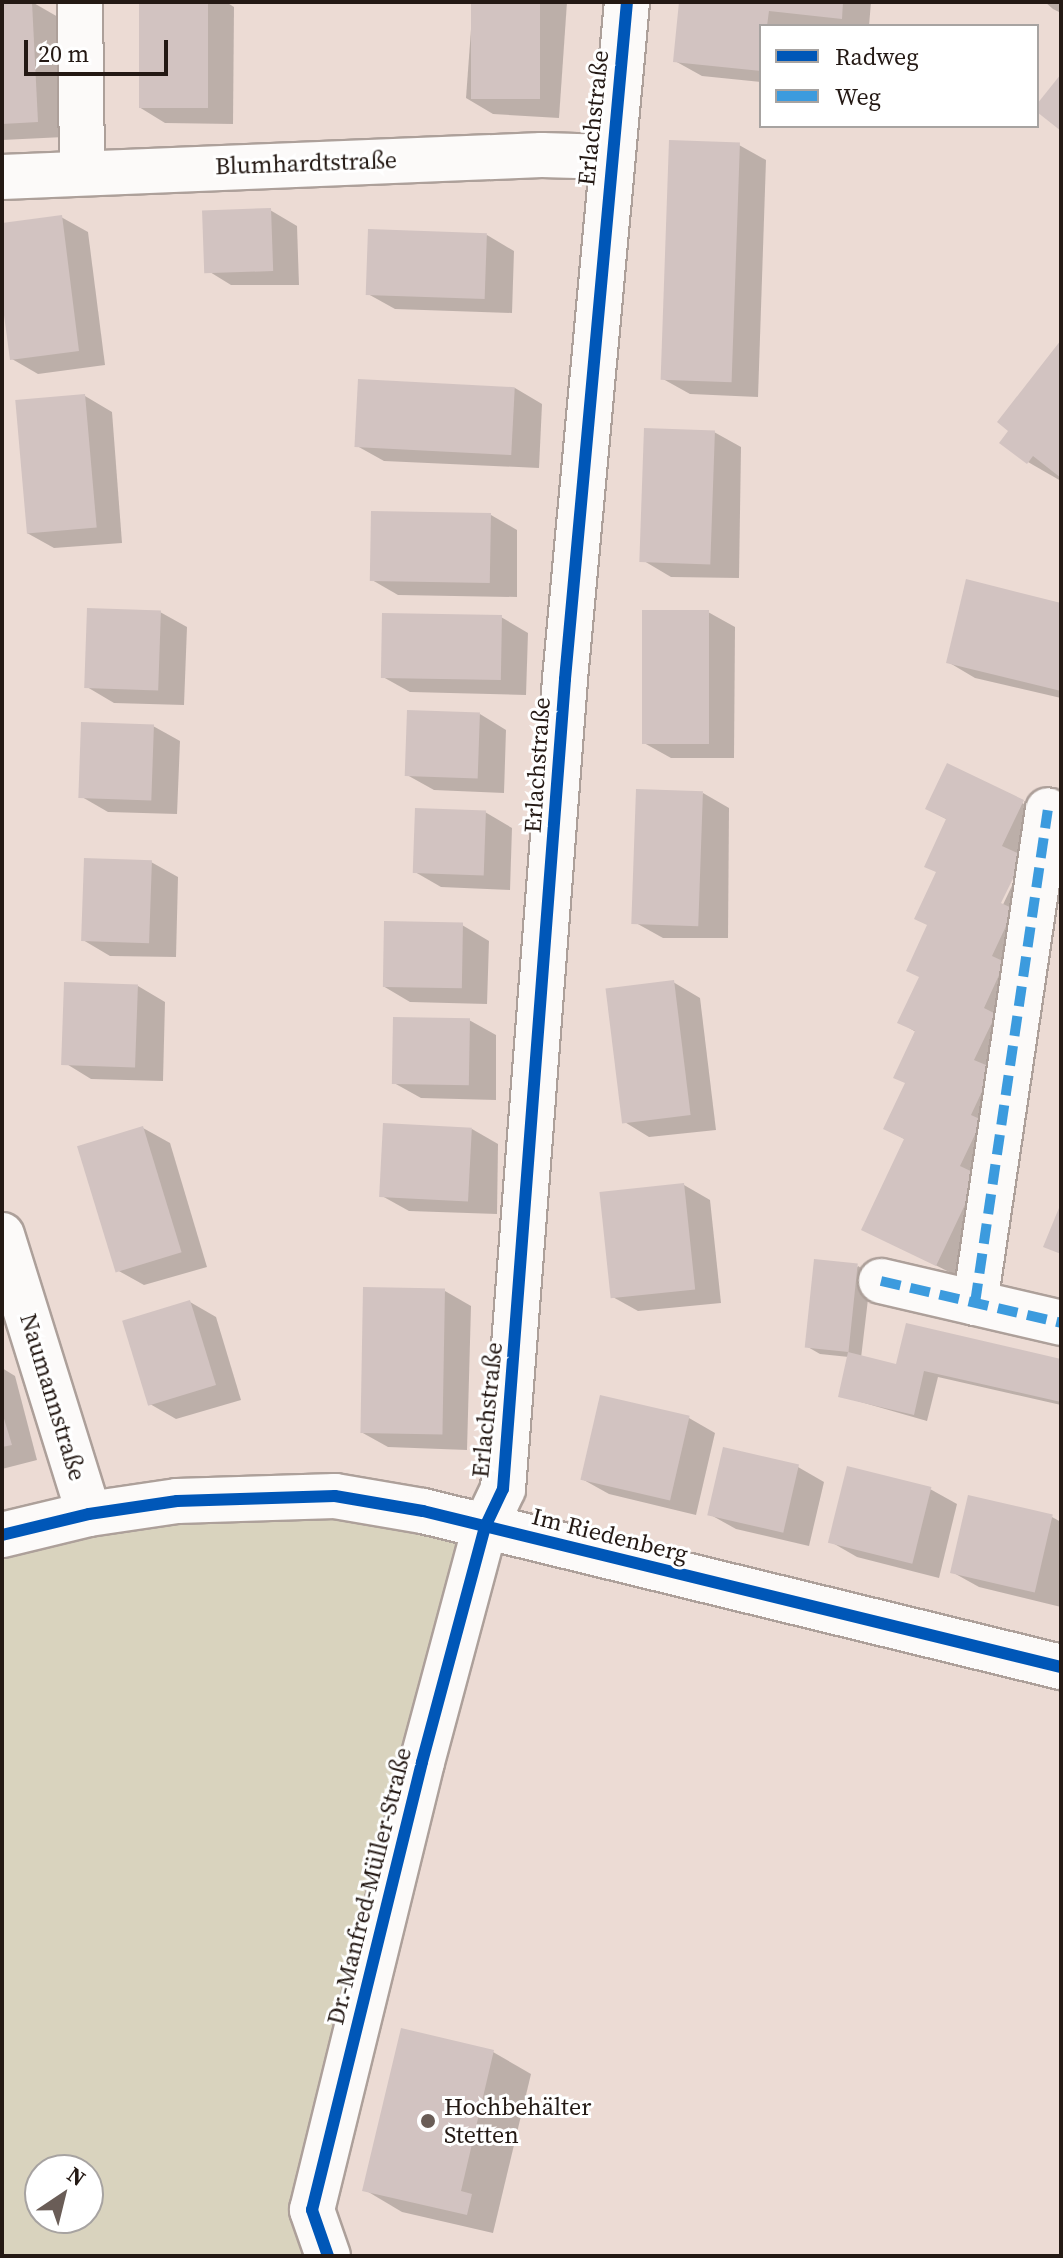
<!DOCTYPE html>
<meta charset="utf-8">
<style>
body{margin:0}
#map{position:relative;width:1063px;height:2258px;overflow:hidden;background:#ecdbd4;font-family:"Source Serif 4",serif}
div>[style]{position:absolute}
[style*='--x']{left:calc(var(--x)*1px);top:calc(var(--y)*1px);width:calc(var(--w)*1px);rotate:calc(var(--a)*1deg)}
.green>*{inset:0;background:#d9d3be}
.shadow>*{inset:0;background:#0003}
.building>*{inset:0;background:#d2c3c1;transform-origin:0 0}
.roads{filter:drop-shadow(2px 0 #ada09a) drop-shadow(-2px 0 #ada09a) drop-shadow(0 2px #ada09a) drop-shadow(0 -2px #ada09a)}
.minor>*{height:44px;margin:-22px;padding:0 22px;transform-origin:22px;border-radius:22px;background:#fcfaf9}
.quiet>*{height:10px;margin-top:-5px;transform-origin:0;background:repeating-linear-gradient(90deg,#3c9bde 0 20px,transparent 0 30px)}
.cycleway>*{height:12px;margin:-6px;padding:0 6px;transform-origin:6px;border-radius:6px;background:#0057b8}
.dots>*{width:22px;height:22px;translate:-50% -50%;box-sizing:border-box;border:4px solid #fff;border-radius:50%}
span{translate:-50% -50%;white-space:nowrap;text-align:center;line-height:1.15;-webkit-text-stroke:6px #fff;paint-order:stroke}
.street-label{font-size:24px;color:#241914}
.poi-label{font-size:24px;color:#241914}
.left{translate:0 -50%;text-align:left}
.frame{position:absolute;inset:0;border:4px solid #241914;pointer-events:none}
.legend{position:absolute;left:759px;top:24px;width:280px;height:104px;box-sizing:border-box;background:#fff;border:2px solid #a7a3a1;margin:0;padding:10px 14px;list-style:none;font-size:24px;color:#241914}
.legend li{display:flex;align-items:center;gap:16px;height:40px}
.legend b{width:40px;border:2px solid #a7a3a1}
.north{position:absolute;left:24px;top:2154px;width:80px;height:80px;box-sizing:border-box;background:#fff;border:2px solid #a7a3a1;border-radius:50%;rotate:35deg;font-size:22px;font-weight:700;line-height:32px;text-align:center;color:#241914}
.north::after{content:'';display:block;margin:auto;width:28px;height:36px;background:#6a5d57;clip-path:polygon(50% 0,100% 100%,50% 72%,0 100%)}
.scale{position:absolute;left:24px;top:40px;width:144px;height:36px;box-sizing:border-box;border:4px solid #241914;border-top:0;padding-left:10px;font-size:24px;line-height:28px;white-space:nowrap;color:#241914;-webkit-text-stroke:6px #fff;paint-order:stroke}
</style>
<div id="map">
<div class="green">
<i style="clip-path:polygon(evenodd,177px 1501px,485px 1527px,313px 2210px,328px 2256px,2px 2256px,2px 1535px,177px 1501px,40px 2170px,88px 2170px,88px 2218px,40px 2218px,40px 2170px)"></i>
</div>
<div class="shadow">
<i style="clip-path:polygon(32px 2px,58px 17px,64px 137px,2px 140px,2px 3px)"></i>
<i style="clip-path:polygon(141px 2px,226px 2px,234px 7px,233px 124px,165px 123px,139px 107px)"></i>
<i style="clip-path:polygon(473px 2px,567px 2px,559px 118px,493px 114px,466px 98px)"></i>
<i style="clip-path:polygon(681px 2px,871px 2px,869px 26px,761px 26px,761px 82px,702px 76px,675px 61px)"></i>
<i style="clip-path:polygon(1045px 2px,1061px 2px,1061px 13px,1053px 9px)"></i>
<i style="clip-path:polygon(739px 145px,766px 160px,758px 397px,690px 394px,663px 379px)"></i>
<i style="clip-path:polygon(270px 210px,297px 226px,299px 285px,231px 285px,205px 269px)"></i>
<i style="clip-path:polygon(61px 217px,88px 232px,105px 365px,38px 374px,12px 359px,2px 285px,2px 225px)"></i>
<i style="clip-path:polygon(487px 235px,514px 251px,512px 313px,395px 309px,368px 294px)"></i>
<i style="clip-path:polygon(1061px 343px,1061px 481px,1028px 462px,1011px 431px)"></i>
<i style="clip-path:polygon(515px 388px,542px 404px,539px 468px,384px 461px,357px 446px)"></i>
<i style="clip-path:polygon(85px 396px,112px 412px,122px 543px,54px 548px,27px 533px)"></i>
<i style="clip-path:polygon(714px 432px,741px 447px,739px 578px,671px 577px,644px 561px)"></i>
<i style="clip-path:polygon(491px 515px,517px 530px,517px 597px,398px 595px,372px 580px)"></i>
<i style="clip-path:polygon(1061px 605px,1061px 698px,975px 678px,948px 662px)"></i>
<i style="clip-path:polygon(160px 612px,187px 627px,184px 705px,114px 703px,87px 687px)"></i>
<i style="clip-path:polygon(708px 612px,735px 627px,734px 758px,671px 758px,644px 743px)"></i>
<i style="clip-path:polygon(501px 617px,528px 633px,526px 695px,410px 692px,383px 677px)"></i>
<i style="clip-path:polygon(480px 714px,506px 730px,504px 793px,434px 790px,407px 775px)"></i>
<i style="clip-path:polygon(153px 726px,180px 741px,177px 814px,108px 812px,82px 797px)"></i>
<i style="clip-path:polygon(evenodd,948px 766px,1050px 817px,963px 1279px,864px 1229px,906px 1140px,885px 1128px,907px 1083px,916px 1032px,899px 1022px,921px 977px,948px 820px,927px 809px,948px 766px,1022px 856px,1026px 856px,999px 913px,995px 911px,1022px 856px)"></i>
<i style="clip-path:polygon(703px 793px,729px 808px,728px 938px,663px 938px,636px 923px)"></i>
<i style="clip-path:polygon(485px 812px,512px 828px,510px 890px,441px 887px,415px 872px)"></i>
<i style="clip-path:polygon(151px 862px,178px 877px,176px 957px,110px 956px,83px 940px)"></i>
<i style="clip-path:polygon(462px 925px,489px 941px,487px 1004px,410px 1002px,383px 986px)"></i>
<i style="clip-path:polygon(673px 982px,700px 998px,716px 1130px,649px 1137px,623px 1121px)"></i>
<i style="clip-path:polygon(138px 986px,165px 1002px,163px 1081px,91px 1079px,65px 1063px)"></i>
<i style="clip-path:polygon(469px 1020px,496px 1035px,496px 1100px,421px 1098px,394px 1083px)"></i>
<i style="clip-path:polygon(143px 1128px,170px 1143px,207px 1267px,144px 1285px,117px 1270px)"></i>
<i style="clip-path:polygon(472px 1129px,498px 1144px,497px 1214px,409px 1211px,382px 1196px)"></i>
<i style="clip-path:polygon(684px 1185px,710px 1200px,721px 1303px,638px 1311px,611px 1296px)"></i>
<i style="clip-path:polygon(858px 1266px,871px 1274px,861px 1358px,898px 1367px,1061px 1361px,1061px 1405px,938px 1377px,927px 1421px,840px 1396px,849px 1357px,820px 1354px,806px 1346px)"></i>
<i style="clip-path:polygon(445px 1291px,471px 1306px,467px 1450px,388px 1447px,361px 1432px)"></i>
<i style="clip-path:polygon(190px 1302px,216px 1317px,241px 1400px,176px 1419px,150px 1404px)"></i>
<i style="clip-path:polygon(2px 1368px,15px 1376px,37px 1460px,2px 1469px)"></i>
<i style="clip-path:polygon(689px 1418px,715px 1433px,696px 1515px,609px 1494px,582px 1479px)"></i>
<i style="clip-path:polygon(798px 1467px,824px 1482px,809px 1546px,736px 1529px,709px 1514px)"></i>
<i style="clip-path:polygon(930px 1489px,957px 1504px,939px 1578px,857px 1557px,831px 1542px)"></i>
<i style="clip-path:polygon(1052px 1517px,1061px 1522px,1061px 1607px,979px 1587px,952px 1572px)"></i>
<i style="clip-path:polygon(493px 2052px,531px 2074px,493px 2233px,402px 2212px,365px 2190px)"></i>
</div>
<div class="building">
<i style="clip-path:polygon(2px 2px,32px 2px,38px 122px,2px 124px)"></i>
<i style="left:139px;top:2px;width:69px;height:106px"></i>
<i style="left:471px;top:2px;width:69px;height:97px"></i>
<i style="clip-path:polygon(679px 2px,843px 2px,842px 19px,769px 11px,767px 26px,761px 26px,761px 71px,673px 62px)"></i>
<i style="clip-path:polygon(1061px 74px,1061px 131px,1037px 112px,1037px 104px)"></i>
<i style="left:669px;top:140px;width:71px;height:240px;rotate:2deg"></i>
<i style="left:271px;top:208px;width:63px;height:69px;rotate:88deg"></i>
<i style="clip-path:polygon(62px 215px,79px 351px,10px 360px,2px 300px,2px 223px)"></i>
<i style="left:368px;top:229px;width:119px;height:66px;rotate:2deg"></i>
<i style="clip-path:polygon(1061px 340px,1061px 478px,1033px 456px,1027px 464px,999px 443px,1008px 431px,997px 422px)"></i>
<i style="left:358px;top:379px;width:157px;height:68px;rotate:3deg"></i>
<i style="left:85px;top:394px;width:134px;height:70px;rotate:85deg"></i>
<i style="left:644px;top:428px;width:71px;height:134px;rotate:2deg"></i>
<i style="left:371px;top:511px;width:120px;height:70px;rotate:1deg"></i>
<i style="clip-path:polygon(966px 579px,1061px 603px,1061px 691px,946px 663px)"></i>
<i style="left:87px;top:608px;width:74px;height:80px;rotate:2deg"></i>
<i style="left:642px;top:610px;width:67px;height:134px"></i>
<i style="left:382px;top:613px;width:120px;height:65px;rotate:1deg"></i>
<i style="left:407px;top:710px;width:73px;height:66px;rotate:2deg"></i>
<i style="left:81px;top:722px;width:73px;height:76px;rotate:2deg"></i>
<i style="clip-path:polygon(947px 763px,1024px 800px,1002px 846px,1024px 856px,1001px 903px,1014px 909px,992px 956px,1005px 962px,984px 1008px,996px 1014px,974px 1060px,993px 1068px,971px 1115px,982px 1120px,960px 1166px,979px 1175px,936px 1266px,861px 1230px,904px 1139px,883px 1129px,905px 1083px,893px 1078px,915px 1031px,897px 1023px,919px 977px,906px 971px,927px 925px,914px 919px,936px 872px,924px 867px,946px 819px,925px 809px)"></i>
<i style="left:636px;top:789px;width:67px;height:135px;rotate:2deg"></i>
<i style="left:415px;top:808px;width:71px;height:65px;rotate:2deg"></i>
<i style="left:84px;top:858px;width:68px;height:83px;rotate:2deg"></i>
<i style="left:384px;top:921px;width:79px;height:66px;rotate:1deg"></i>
<i style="left:674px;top:980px;width:136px;height:69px;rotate:83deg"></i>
<i style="left:64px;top:982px;width:74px;height:83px;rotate:2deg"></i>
<i style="left:393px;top:1017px;width:77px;height:67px;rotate:1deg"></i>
<i style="left:383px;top:1123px;width:89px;height:74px;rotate:3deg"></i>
<i style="left:143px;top:1126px;width:132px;height:69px;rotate:73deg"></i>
<i style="left:684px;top:1183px;width:107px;height:85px;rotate:84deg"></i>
<i style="clip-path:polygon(1061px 1203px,1061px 1254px,1043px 1247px)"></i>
<i style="left:814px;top:1259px;width:44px;height:89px;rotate:6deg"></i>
<i style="left:363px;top:1287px;width:82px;height:146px;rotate:1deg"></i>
<i style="left:190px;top:1300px;width:89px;height:71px;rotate:73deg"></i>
<i style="clip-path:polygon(906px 1323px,1061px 1359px,1061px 1402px,924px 1371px,914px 1415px,838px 1397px,848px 1352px,896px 1364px)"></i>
<i style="left:600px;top:1395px;width:92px;height:87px;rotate:13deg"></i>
<i style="clip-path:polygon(2px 1412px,12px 1445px,2px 1447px)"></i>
<i style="left:723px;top:1447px;width:78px;height:70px;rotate:13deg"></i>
<i style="left:847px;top:1466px;width:87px;height:79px;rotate:14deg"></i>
<i style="left:968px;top:1495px;width:87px;height:80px;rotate:13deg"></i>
<i style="clip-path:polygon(401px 2028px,494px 2050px,461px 2191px,472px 2194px,467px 2215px,362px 2191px)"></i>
</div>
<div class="roads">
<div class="minor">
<i style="--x:80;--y:2;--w:169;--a:89.3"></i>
<i style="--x:2;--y:177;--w:540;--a:-2.33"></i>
<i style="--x:542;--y:155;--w:69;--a:1.7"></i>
<i style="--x:2;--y:1235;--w:292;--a:72.7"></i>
<i style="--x:881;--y:1281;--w:185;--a:13.1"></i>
<i style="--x:975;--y:1303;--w:498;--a:-81.6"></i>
<i style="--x:2;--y:1535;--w:89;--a:-13.6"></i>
<i style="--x:89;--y:1514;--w:89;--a:-8.4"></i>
<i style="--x:177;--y:1501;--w:158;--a:-1.8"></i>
<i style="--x:335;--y:1496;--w:89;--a:9.7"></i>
<i style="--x:423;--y:1511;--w:657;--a:13.74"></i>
<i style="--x:328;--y:2256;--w:49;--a:-109.2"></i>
<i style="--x:312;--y:2210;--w:461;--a:-76.2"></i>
<i style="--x:422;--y:1762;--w:243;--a:-75"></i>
<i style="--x:485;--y:1527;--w:42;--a:-64.7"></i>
<i style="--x:503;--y:1489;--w:812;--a:-85.62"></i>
<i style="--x:565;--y:679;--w:680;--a:-84.77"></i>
</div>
</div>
<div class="quiet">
<i style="--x:881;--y:1281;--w:185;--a:13.1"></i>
<i style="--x:975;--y:1303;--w:498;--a:-81.6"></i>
</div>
<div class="cycleway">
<i style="--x:2;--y:1535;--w:89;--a:-13.6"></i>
<i style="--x:89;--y:1514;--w:89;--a:-8.4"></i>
<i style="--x:177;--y:1501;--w:158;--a:-1.8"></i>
<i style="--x:335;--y:1496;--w:89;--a:9.7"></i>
<i style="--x:423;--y:1511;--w:657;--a:13.74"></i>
<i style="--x:328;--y:2256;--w:49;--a:-109.2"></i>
<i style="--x:312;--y:2210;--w:461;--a:-76.2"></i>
<i style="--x:422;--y:1762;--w:243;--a:-75"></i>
<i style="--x:485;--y:1527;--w:42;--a:-64.7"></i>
<i style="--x:503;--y:1489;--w:812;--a:-85.62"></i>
<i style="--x:565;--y:679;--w:680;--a:-84.77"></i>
</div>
<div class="dots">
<i style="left:428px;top:2121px;background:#6a5d57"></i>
</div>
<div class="street-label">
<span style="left:593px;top:118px;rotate:-84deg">Erlachstraße</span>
<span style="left:306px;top:163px;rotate:-2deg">Blumhardtstraße</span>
<span style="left:537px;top:765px;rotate:-86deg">Erlachstraße</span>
<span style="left:53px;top:1397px;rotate:73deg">Naumannstraße</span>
<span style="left:487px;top:1410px;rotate:-84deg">Erlachstraße</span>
<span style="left:610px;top:1535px;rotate:14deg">Im Riedenberg</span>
<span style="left:369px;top:1886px;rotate:-76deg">Dr.-Manfred-Müller-Straße</span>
</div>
<div class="poi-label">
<span class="left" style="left:444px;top:2121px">Hochbehälter<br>Stetten</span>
</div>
<div class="frame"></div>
<ul class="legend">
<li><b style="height:10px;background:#0057b8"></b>Radweg</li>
<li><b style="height:10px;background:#3c9bde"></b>Weg</li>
</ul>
<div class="north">N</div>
<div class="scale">20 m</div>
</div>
